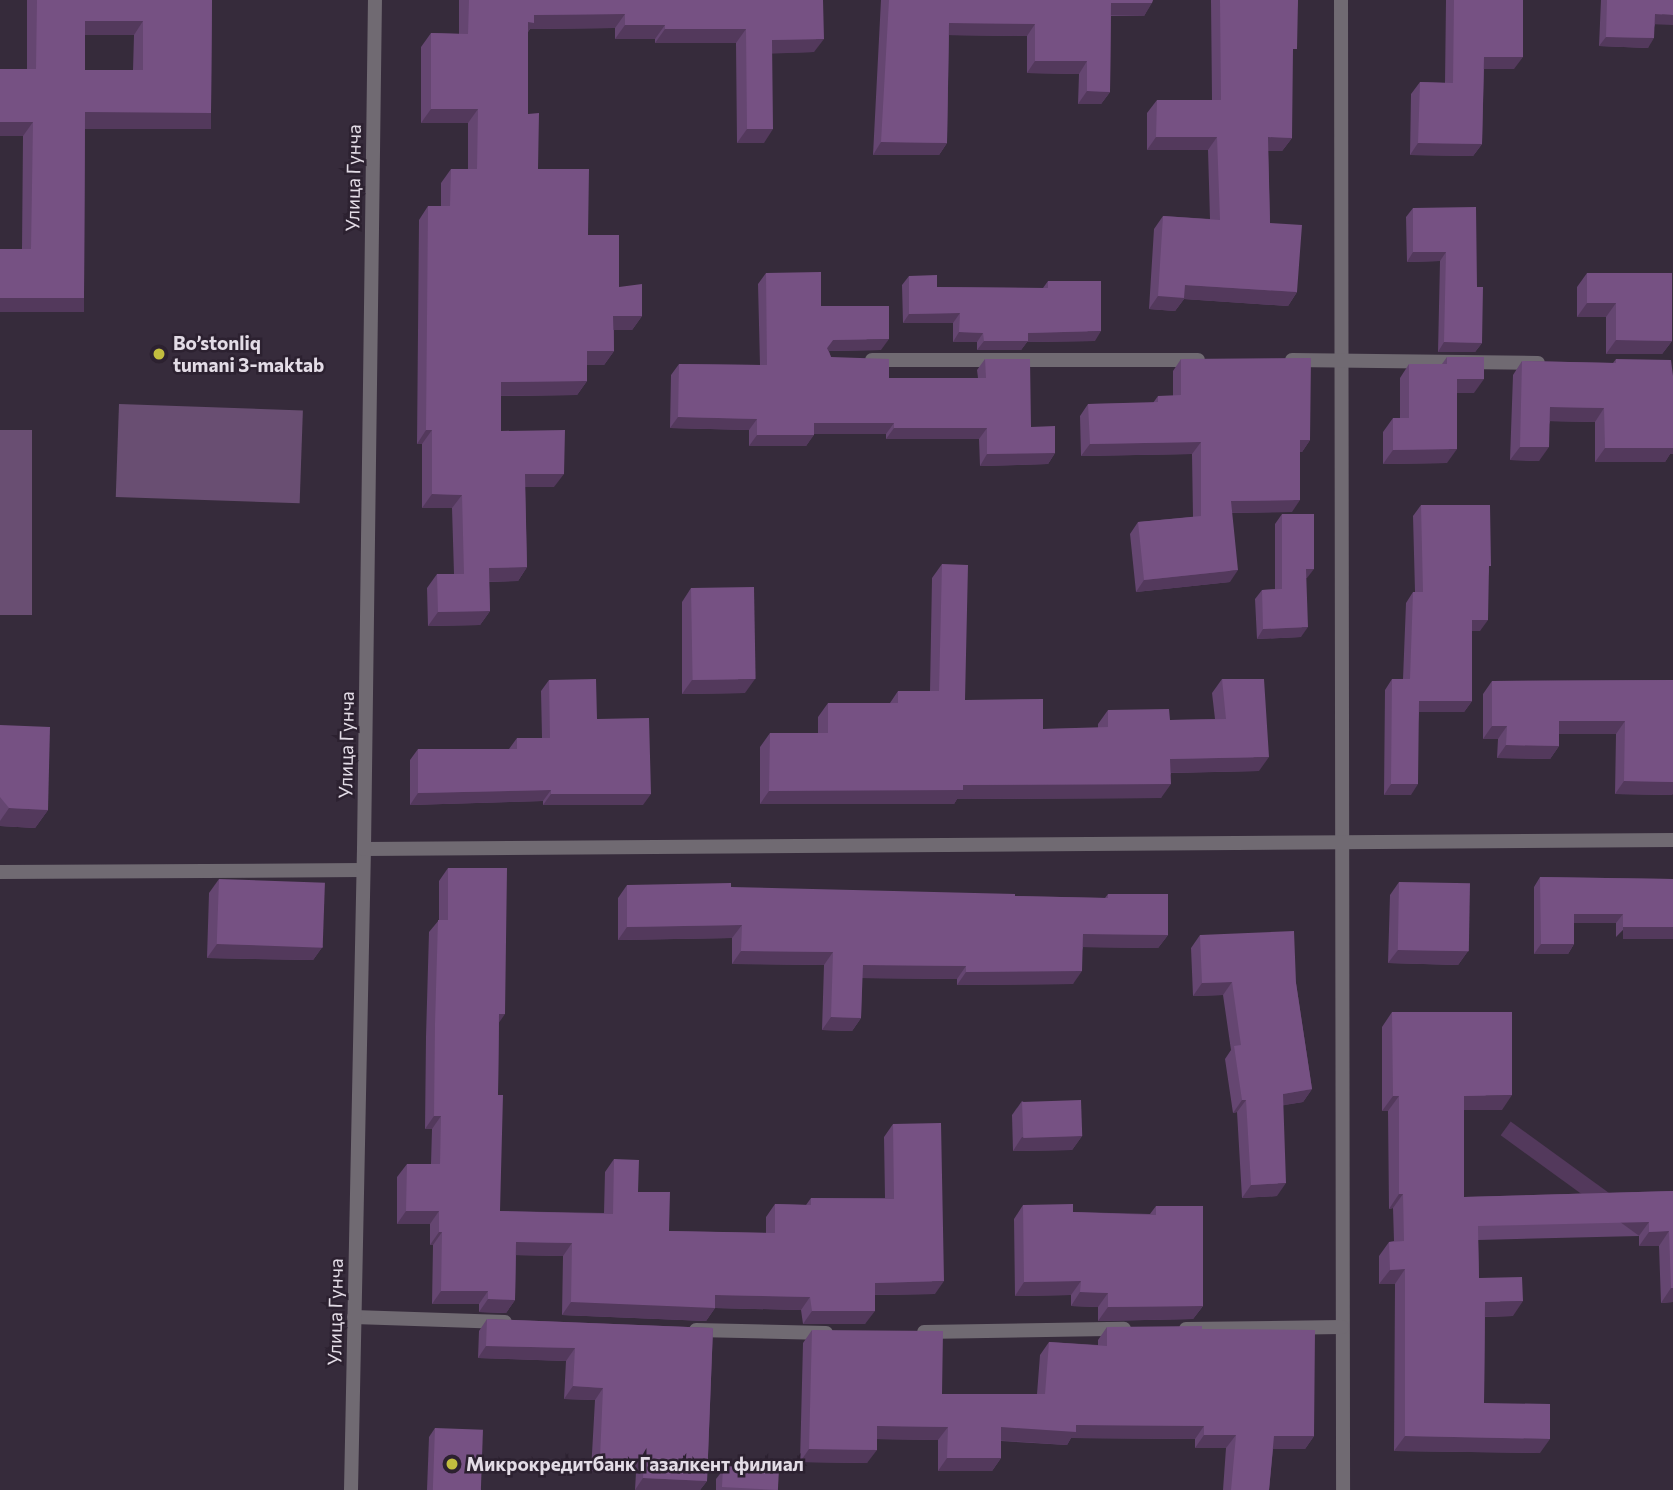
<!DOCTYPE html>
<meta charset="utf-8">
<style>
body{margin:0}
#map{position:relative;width:1673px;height:1490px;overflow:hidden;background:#362b3b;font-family:Commissioner,sans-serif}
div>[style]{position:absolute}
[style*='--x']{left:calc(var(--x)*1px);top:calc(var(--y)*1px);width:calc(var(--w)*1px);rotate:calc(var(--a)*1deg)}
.green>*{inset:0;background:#694e72;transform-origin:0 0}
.lane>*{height:14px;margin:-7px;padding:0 7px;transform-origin:7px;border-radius:7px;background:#706a72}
.street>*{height:14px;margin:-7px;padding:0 7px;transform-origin:7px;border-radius:7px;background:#706a72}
.wall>*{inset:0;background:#654671}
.shaded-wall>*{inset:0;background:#53395c;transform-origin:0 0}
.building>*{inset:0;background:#765183;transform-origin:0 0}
.dots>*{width:19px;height:19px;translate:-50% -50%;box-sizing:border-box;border:4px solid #2c2130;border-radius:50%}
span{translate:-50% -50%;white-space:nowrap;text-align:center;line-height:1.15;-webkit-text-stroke:5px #2c2130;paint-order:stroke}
.street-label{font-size:19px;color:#e3dce6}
.poi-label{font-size:19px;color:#e3dce6;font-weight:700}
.left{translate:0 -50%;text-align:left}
</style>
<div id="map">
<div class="green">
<i style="left:119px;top:404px;width:184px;height:93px;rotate:2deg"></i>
<i style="left:0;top:430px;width:32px;height:185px"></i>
</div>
<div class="lane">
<i style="--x:0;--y:872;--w:363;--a:-0.3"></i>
</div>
<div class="street">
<i style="--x:1341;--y:0;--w:1490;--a:89.92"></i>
<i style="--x:872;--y:360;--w:326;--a:0"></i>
<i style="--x:1292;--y:360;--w:246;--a:0.7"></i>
<i style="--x:364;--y:849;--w:1309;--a:-0.39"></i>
<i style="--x:354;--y:1317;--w:151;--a:1.9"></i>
<i style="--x:1186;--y:1329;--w:156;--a:-0.7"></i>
<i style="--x:696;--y:1330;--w:130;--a:1.3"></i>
<i style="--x:924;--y:1332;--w:200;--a:-0.9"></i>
<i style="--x:351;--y:1490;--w:641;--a:-88.84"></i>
<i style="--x:364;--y:849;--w:849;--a:-89.26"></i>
</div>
<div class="wall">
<i style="clip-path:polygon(evenodd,27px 0,212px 0,211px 113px,202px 127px,85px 126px,84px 298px,74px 312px,0 312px,0 249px,22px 249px,23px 136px,0 136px,0 69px,27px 69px,27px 0,85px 35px,134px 35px,133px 70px,85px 70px,85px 35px)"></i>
<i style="clip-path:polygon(459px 0,823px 0,814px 52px,772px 53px,764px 143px,737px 143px,736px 43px,655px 43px,655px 39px,615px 39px,615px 28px,530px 29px,528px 32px,528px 114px,538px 169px,588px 235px,619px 287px,642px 316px,632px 330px,614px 330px,614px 351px,604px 365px,587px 365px,587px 381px,577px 395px,501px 396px,501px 431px,554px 487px,525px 487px,527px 567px,518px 581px,489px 582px,490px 611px,480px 625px,428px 626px,427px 588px,437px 574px,454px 574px,452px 508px,422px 508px,422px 444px,417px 444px,419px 220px,428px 206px,441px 206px,441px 183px,451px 169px,468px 169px,468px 123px,421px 123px,421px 47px,431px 33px,459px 34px)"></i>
<i style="clip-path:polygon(881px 0,1153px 0,1144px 16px,1111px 16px,1110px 92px,1101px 104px,1078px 104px,1079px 74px,1027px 73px,1027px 36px,949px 35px,947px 143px,939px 155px,873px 155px)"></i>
<i style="clip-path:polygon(1211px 0,1298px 0,1292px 56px,1292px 138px,1282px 151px,1268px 151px,1270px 223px,1297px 292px,1288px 306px,1184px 299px,1175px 311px,1149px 309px,1154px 229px,1163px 216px,1210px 219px,1208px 150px,1147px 150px,1147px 113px,1157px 100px,1212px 100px)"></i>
<i style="clip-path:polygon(1446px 0,1523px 0,1514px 69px,1484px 69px,1482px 144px,1473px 156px,1410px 155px,1411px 94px,1420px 82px,1445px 83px)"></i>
<i style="clip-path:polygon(1601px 0,1673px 0,1655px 24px,1648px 48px,1599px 46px)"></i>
<i style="clip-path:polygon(1413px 208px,1477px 287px,1482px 343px,1475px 352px,1438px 352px,1440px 261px,1407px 262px,1406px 217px)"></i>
<i style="clip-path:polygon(766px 273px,821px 306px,881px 350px,829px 351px,831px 357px,889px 378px,978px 378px,977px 370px,985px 359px,1031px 427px,1055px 453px,1048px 464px,980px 466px,979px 439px,886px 439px,886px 434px,814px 434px,806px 446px,749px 446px,749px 430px,670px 428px,671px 375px,679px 364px,760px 365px,758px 284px)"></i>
<i style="clip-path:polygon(1587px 273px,1672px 341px,1662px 354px,1606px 354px,1606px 317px,1577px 317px,1577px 287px)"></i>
<i style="clip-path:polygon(909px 276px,937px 287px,1043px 288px,1048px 281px,1095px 341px,1027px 342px,1021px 350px,977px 350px,977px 342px,953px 342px,953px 323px,903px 323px,902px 285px)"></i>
<i style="clip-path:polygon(1447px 357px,1474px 393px,1457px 393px,1447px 463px,1383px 464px,1383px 432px,1393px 418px,1400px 418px,1400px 378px,1409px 364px,1442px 364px)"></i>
<i style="clip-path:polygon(1181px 359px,1310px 440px,1302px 452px,1300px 452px,1292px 512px,1232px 513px,1230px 582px,1136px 592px,1130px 534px,1138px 522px,1193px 517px,1192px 454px,1081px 456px,1080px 416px,1088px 404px,1153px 403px,1158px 396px,1173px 396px,1173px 371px)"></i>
<i style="clip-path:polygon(1616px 359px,1673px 376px,1673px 454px,1670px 454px,1665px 462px,1595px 462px,1595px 422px,1550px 421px,1539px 461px,1510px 460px,1513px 375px,1522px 361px,1613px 363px)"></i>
<i style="clip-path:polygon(1421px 505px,1489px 569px,1480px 631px,1472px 631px,1472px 701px,1464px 712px,1419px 712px,1411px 795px,1384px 795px,1385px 690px,1392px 679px,1403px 679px,1406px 603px,1413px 592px,1415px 592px,1413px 516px)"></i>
<i style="clip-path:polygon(1282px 514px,1307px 578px,1306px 578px,1301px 637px,1257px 639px,1255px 599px,1262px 590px,1275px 589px,1275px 524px)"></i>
<i style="clip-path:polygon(942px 564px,965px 700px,1043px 729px,1098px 728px,1098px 724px,1108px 710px,1170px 720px,1215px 719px,1212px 693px,1222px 679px,1259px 771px,1171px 773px,1161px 798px,957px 799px,954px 804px,760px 804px,760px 747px,770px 733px,818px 733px,818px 717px,828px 703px,890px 703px,898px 691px,930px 691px,932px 578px)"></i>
<i style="clip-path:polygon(691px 588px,745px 693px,682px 694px,682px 602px)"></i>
<i style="clip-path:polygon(549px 680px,597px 719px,643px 805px,543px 805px,543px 801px,410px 805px,410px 760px,418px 749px,509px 749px,517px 738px,542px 738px,541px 691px)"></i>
<i style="clip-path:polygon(1673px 680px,1673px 793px,1672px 795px,1615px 794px,1616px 734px,1559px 734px,1559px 746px,1550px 759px,1497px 758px,1498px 739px,1483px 739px,1483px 694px,1492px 681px)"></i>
<i style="clip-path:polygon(0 725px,48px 810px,35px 828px,0 826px)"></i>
<i style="clip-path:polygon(448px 868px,499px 1022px,498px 1095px,500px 1211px,604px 1213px,605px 1172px,614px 1159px,638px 1192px,669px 1231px,766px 1233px,766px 1217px,775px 1204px,806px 1205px,811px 1198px,885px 1198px,884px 1137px,893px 1124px,935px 1294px,875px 1295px,865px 1324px,803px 1324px,801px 1310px,715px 1308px,706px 1321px,562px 1315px,563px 1256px,516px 1255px,515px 1300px,506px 1313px,479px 1312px,479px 1304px,432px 1304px,433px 1245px,430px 1245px,430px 1224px,397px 1224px,397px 1177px,407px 1164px,431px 1164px,432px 1129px,425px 1129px,426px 1037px,429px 932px,439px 920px,439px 881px)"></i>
<i style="clip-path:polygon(1540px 877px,1673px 879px,1616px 937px,1616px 923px,1574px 923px,1574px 944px,1568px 954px,1534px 954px,1534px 887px)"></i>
<i style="clip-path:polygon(219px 879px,323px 946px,313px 960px,207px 958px,209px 893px)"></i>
<i style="clip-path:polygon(1399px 882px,1468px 951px,1458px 965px,1388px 963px,1390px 895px)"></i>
<i style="clip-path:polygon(627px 885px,1015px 896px,1105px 898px,1108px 894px,1168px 935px,1158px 948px,1083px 947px,1073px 984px,957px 985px,957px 979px,862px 978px,861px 1018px,852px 1031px,822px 1030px,824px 965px,732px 964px,732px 938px,618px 940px,618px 898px)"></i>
<i style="clip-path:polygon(1200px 935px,1296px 983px,1312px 1089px,1303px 1102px,1283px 1105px,1277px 1196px,1242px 1198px,1237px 1112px,1233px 1113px,1225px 1059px,1231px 1050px,1223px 995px,1193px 996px,1191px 948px)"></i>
<i style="clip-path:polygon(1392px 1012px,1502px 1110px,1464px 1110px,1464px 1197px,1673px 1191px,1673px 1302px,1661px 1303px,1659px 1246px,1639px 1246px,1639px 1236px,1478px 1240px,1479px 1278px,1513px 1316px,1485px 1317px,1484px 1403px,1540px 1453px,1394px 1451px,1395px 1284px,1379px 1284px,1379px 1256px,1389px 1242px,1394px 1241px,1393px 1208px,1389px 1209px,1388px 1111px,1382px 1111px,1382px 1027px)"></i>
<i style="clip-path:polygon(1022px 1101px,1082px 1136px,1072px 1150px,1013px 1151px,1012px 1115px)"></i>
<i style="clip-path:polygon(1023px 1205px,1073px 1212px,1150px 1214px,1156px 1206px,1203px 1306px,1193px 1319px,1098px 1321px,1098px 1307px,1071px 1306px,1071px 1295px,1015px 1296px,1014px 1219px)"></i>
<i style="clip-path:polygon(487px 1319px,713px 1328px,707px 1481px,700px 1490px,635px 1490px,636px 1472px,591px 1471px,595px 1400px,564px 1399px,566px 1361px,478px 1358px,479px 1331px)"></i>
<i style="clip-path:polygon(1107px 1327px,1202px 1329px,1314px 1436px,1305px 1449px,1273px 1449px,1269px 1490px,1223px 1490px,1226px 1448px,1195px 1448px,1195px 1439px,1071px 1438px,1067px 1445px,1001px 1441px,1001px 1458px,992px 1471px,938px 1471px,938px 1440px,877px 1439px,867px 1463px,800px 1462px,803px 1343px,812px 1330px,942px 1394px,1037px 1394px,1040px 1355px,1049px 1342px,1098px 1345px,1098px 1340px)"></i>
<i style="clip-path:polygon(435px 1428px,481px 1490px,427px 1490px,429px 1437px)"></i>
<i style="clip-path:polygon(723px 1470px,778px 1490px,716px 1490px,716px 1479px)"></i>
</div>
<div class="shaded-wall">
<i style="clip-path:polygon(1111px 3px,1152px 3px,1144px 16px,1103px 15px)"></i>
<i style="clip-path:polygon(625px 14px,615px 28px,530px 29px,525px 36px,528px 22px,534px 15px)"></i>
<i style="clip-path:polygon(1655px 14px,1673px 15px,1673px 25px,1648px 24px)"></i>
<i style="clip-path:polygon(85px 21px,143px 21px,134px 35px,76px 35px)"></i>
<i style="clip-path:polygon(949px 23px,1035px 24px,1027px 36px,940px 35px)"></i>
<i style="clip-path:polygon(625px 25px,665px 25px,655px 39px,615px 39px)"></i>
<i style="clip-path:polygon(665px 29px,746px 29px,736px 43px,655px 43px)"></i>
<i style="clip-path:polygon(1606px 37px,1654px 38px,1648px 48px,1599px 46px)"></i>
<i style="clip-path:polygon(824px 39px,814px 52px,762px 54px,772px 40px)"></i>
<i style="clip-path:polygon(1484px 57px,1523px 57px,1514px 69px,1476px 69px)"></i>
<i style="clip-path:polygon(1035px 61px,1087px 61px,1079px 74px,1027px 73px)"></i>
<i style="clip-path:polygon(1087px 91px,1110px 92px,1101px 104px,1078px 104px)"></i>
<i style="clip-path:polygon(431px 109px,478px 109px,468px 123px,421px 123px)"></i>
<i style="left:85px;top:112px;width:126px;height:17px"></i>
<i style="clip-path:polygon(0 122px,33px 122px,23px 136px,0 136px)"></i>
<i style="clip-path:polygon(747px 129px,773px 129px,764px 143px,737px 143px)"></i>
<i style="clip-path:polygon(1156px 137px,1217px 137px,1208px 150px,1147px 150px)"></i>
<i style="clip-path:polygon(1268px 137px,1292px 138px,1282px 151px,1259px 151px)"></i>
<i style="clip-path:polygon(881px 142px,947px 143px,939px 155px,873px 155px)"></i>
<i style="clip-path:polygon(1418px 143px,1482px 144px,1473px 156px,1410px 155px)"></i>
<i style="clip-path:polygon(1413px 252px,1446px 252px,1440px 261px,1407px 262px)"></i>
<i style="clip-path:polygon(1185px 285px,1297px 292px,1288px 306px,1184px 299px,1175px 311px,1149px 309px,1158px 296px)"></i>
<i style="left:0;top:298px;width:84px;height:14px"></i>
<i style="clip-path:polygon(1587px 303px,1616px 303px,1606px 317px,1577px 317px)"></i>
<i style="clip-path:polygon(960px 313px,953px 323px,903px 323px,909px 314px)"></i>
<i style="clip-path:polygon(613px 316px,642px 316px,632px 330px,604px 330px)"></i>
<i style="clip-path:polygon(1101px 331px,1095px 341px,1027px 342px,1021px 350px,977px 350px,984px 341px,1028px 333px)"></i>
<i style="clip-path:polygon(959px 332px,983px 333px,977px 342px,953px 342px)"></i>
<i style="clip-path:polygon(889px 339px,881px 350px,825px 351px,833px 340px)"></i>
<i style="clip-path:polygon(1616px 340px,1672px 341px,1662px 354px,1606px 354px)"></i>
<i style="clip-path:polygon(1444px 342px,1482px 343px,1475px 352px,1438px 352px)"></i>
<i style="clip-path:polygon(587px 351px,614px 351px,604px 365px,577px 365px)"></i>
<i style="clip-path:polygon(1457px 379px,1484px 379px,1474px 393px,1447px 393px)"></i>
<i style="clip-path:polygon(587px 381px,577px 395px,492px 396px,501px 382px)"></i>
<i style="clip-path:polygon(1550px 407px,1604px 408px,1595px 422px,1541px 421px)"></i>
<i style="clip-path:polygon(678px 417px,757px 419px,749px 430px,670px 428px)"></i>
<i style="clip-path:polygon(814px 423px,894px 423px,886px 434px,806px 434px)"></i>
<i style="clip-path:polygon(894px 428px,987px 428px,979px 439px,886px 439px)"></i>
<i style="clip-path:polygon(426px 430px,432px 430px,422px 444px,417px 444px)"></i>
<i style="clip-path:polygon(757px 435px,814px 435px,806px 446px,749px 446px)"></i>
<i style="clip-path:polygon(1300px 440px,1310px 440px,1302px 452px,1292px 452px)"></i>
<i style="clip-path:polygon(1201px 442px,1192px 454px,1081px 456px,1090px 444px)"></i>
<i style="clip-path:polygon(1673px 442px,1673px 454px,1670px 454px,1665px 462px,1595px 462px,1605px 448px)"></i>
<i style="clip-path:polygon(1520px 447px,1549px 447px,1539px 461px,1510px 460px)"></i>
<i style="clip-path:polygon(1457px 449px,1447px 463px,1383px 464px,1393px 450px)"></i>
<i style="clip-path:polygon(1055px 453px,1048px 464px,980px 466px,987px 454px)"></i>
<i style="clip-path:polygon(525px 474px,564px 474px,554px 487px,515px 487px)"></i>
<i style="clip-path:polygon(432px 494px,462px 495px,452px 508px,422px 508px)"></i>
<i style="clip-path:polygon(1300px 500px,1292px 512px,1222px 513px,1231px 501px)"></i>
<i style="clip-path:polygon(527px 567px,518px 581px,479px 582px,489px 568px)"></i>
<i style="clip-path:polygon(1306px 569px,1314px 569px,1307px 578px,1299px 578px)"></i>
<i style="clip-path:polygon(1238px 570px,1230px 582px,1136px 592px,1144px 580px)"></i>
<i style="clip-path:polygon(490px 611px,480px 625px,428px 626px,438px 612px)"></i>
<i style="clip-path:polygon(1472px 620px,1488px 620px,1480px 631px,1465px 631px)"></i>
<i style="clip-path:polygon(1308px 627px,1301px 637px,1257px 639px,1263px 629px)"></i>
<i style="clip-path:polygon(755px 679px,745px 693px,682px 694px,692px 680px)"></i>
<i style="clip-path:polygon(1419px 701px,1472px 701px,1464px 712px,1412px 712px)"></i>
<i style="clip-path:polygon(1559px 721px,1625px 721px,1616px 734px,1550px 734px)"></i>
<i style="clip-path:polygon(1492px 726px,1507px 726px,1498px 739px,1483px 739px)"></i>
<i style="clip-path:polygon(1506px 745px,1559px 746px,1550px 759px,1497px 758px)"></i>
<i style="clip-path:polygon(1269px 757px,1259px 771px,1161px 773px,1170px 759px)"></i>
<i style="clip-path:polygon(1624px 781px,1673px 782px,1673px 793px,1672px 795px,1615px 794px)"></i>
<i style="clip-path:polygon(1171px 784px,1161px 798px,957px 799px,954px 804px,760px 804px,769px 791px,963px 785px)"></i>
<i style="clip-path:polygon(1391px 784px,1418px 784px,1411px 795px,1384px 795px)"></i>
<i style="clip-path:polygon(551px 790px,543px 801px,410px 805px,418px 793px)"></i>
<i style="clip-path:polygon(551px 794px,651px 794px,643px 805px,543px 805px)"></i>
<i style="clip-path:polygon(9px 808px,48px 810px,35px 828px,0 826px,0 821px)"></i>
<i style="clip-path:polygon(1574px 914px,1623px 914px,1616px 923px,1567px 923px)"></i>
<i style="clip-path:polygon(742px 925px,732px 938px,618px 940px,627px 927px)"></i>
<i style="left:1623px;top:927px;width:50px;height:12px"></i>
<i style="clip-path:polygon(1083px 934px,1168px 935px,1158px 948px,1074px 947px)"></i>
<i style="clip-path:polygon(217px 944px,323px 946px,313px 960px,207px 958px)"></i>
<i style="clip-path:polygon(1541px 944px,1574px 944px,1568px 954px,1534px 954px)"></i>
<i style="clip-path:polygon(1398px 950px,1468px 951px,1458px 965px,1388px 963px)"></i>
<i style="clip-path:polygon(741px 951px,833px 952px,824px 965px,732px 964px)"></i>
<i style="clip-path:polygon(863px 965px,966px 966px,957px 979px,854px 978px)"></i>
<i style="clip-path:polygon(1082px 971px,1073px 984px,957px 985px,966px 972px)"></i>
<i style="clip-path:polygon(1232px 982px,1223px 995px,1193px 996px,1202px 983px)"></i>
<i style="clip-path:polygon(499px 1014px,505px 1014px,496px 1027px)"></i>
<i style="clip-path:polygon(831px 1017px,861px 1018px,852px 1031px,822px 1030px)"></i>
<i style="clip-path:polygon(1312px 1089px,1303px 1102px,1274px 1107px,1283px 1094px)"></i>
<i style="clip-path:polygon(1512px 1095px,1502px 1110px,1453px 1110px,1464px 1096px)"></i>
<i style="clip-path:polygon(1393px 1096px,1399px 1096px,1388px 1111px,1382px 1111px)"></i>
<i style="clip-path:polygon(1242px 1100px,1246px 1100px,1237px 1112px,1233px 1113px)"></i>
<i style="clip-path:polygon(434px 1116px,441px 1116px,432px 1129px,425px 1129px)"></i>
<i style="clip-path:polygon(1082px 1136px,1072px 1150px,1013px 1151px,1022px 1137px)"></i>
<i style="clip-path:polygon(1286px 1183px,1277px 1196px,1242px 1198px,1251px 1185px)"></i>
<i style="clip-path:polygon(1399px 1194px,1403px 1194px,1393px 1208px,1389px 1209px)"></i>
<i style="clip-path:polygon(406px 1211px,439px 1211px,430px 1224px,397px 1224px)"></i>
<i style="left:1649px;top:1222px;width:17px;height:171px;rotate:126deg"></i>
<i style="clip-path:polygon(1669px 1231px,1659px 1246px,1639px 1246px,1649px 1232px)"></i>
<i style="clip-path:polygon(439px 1232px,442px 1232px,433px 1245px,430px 1245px)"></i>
<i style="clip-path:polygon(516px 1242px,572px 1243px,563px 1256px,507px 1255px)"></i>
<i style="clip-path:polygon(1405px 1269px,1395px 1284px,1379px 1284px,1390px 1270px)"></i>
<i style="clip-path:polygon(944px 1281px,935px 1294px,866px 1295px,875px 1283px)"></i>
<i style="clip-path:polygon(1081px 1281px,1071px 1295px,1015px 1296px,1024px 1282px)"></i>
<i style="clip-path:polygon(1671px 1288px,1673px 1288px,1673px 1302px,1661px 1303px)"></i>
<i style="clip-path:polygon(441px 1291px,488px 1291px,479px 1304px,432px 1304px)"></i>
<i style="clip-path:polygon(1080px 1292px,1108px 1293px,1098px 1307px,1071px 1306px)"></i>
<i style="clip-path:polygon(715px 1295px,810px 1297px,801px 1310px,715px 1308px,706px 1321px,562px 1315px,571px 1302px)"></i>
<i style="clip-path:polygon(488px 1299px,515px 1300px,506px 1313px,479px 1312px)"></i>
<i style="clip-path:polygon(1523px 1301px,1513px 1316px,1475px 1317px,1485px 1302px)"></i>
<i style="clip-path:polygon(1203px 1306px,1193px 1319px,1098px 1321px,1108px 1307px)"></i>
<i style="clip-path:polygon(812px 1311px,875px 1311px,865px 1324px,803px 1324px)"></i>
<i style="clip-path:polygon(486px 1346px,575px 1348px,566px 1361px,478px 1358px)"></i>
<i style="clip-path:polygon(573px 1386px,603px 1388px,595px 1400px,564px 1399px)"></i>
<i style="clip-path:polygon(1076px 1425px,1204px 1426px,1195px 1439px,1071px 1438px,1067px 1445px,992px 1440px,1001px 1427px)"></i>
<i style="clip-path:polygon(877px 1426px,948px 1427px,938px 1440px,868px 1439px)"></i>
<i style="clip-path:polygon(1204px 1435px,1236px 1435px,1226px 1448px,1195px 1448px)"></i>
<i style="clip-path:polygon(1274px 1436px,1314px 1436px,1305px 1449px,1265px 1449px)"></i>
<i style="clip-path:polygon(1405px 1436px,1550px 1439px,1540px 1453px,1394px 1451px)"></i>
<i style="clip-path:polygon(809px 1449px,877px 1450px,867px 1463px,800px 1462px)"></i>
<i style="clip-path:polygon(600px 1458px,644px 1460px,636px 1472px,591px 1471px)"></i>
<i style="clip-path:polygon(947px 1458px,1001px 1458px,992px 1471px,938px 1471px)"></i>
<i style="clip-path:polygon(643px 1478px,707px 1481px,700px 1490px,635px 1490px)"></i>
</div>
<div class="building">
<i style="clip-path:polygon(evenodd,37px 0,212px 0,211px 113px,85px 112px,84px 298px,0 298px,0 249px,31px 249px,33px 122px,0 122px,0 69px,36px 69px,37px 0,85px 21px,143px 21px,143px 70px,85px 70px,85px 21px)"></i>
<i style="clip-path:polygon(469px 0,823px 0,824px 39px,772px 40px,773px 129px,747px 129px,746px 29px,665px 29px,665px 25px,625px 25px,625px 14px,534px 15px,534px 23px,528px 22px,528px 114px,539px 113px,538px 169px,589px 169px,588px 235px,619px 235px,619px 287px,642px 284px,642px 316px,613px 316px,614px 351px,587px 351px,587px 381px,501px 382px,501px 431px,565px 430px,564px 474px,525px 474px,527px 567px,489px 568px,490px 611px,438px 612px,437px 574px,464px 574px,462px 495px,432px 494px,432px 430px,426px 430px,428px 206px,450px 206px,451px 169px,477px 169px,478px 109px,431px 109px,431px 33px,468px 34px)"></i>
<i style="clip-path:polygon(889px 0,1153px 0,1152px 3px,1111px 3px,1110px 92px,1087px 91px,1087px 61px,1035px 61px,1035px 24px,949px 23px,947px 143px,881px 142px)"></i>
<i style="clip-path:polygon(1220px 0,1298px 0,1297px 49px,1293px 49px,1292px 138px,1268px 137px,1270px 223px,1302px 225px,1297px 292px,1185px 285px,1184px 298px,1158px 296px,1163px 216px,1220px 220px,1217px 137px,1156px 137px,1157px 100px,1221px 100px)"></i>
<i style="clip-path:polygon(1454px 0,1523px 0,1523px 57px,1484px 57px,1482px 144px,1418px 143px,1420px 82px,1453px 83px)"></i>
<i style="clip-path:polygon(1607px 0,1673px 0,1673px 15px,1655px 14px,1654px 38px,1606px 37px)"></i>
<i style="clip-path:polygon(1476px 207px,1477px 287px,1483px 287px,1482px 343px,1444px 342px,1446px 252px,1413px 252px,1413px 208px)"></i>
<i style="clip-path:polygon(821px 272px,821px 306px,889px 306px,889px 339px,833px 340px,827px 348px,831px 357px,889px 359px,889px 378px,986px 378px,985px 359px,1030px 359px,1031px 427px,1055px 426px,1055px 453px,987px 454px,987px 428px,894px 428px,894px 423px,814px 423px,814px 435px,757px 435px,757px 419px,678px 417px,679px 364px,767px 365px,766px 273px)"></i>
<i style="clip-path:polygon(1587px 273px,1672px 273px,1672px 341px,1616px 340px,1616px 303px,1587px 303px)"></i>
<i style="clip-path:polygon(937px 275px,937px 287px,1048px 288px,1048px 281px,1101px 281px,1101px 331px,1028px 333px,1028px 341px,984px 341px,983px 333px,959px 332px,960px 313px,909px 314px,909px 276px)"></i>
<i style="clip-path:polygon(1447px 357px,1484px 357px,1484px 379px,1457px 379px,1457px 449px,1393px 450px,1393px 418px,1409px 418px,1409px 364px,1447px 364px)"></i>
<i style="clip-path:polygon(1311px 358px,1310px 440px,1300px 440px,1300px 500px,1231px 501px,1238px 570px,1144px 580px,1138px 522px,1201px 516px,1201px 442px,1090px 444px,1088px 404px,1158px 402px,1158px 396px,1181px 395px,1181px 359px)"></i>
<i style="clip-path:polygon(1616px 359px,1671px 360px,1673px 376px,1673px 448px,1605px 448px,1604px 408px,1550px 407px,1549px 447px,1520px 447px,1522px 361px,1616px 363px)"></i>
<i style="clip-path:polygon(1421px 505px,1490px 505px,1491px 566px,1489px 566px,1488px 620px,1472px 620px,1472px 701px,1419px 701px,1418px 784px,1391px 784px,1392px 679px,1410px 679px,1413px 592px,1423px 592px)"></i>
<i style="clip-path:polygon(1282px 514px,1314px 514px,1314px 569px,1306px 569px,1308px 627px,1263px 629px,1262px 590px,1282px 589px)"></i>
<i style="clip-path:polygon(942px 564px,968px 565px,965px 700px,1043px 699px,1043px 729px,1108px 727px,1108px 710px,1169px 709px,1170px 720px,1226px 719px,1222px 679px,1264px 679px,1269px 757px,1170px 759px,1171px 784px,963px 785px,963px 790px,769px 791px,770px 733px,828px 733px,828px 703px,898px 703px,898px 691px,939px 691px)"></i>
<i style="left:754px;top:587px;width:92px;height:63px;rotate:89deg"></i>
<i style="clip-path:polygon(596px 679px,597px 719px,649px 718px,651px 794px,551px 794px,551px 790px,418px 793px,418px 749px,517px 749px,517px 738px,550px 738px,549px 680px)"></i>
<i style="clip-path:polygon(1673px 680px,1673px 782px,1624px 781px,1625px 721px,1559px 721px,1559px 746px,1506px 745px,1507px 726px,1492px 726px,1492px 681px)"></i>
<i style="clip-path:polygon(0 725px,50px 727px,48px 810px,9px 808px,0 797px)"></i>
<i style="clip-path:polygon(448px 868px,507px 868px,505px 1014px,499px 1014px,498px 1095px,503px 1095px,500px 1211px,613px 1214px,614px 1159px,639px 1160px,638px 1192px,670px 1192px,669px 1231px,775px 1233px,775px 1204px,811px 1205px,811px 1198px,894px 1199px,893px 1124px,941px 1123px,944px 1281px,875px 1283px,875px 1311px,812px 1311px,810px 1297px,715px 1295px,715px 1308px,571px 1302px,572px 1243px,516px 1242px,515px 1300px,488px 1299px,488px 1291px,441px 1291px,442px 1232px,439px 1232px,439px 1211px,406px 1211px,407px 1164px,440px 1164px,441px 1116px,434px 1116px,435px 1024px,438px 920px,448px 920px)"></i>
<i style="clip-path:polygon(1540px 877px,1673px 879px,1673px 927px,1623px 927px,1623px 914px,1574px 914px,1574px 944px,1541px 944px)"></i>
<i style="left:219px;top:879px;width:106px;height:65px;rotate:2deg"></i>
<i style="left:1399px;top:882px;width:71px;height:68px;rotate:1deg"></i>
<i style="clip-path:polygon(731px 883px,731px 887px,1015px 894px,1015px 896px,1108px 898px,1108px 894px,1168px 894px,1168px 935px,1083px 934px,1082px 971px,966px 972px,966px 966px,863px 965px,861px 1018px,831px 1017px,833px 952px,741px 951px,742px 925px,627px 927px,627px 885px)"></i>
<i style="clip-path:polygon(1294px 931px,1296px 983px,1312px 1089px,1283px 1094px,1286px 1183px,1251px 1185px,1246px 1100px,1242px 1100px,1234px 1046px,1241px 1045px,1232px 982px,1202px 983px,1200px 935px)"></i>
<i style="clip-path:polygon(1392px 1012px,1512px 1012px,1512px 1095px,1464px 1096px,1464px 1197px,1673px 1191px,1673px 1288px,1671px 1288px,1669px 1231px,1649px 1232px,1649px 1222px,1478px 1226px,1479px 1278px,1522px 1277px,1523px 1301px,1485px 1302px,1484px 1403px,1550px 1404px,1550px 1439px,1405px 1436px,1405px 1269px,1390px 1270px,1389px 1242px,1404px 1241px,1403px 1194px,1399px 1194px,1399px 1096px,1393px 1096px)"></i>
<i style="left:1081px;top:1100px;width:36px;height:59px;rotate:88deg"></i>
<i style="clip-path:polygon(1073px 1204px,1073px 1212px,1156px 1215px,1156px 1206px,1203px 1206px,1203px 1306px,1108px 1307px,1108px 1293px,1080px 1292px,1081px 1281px,1024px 1282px,1023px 1205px)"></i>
<i style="clip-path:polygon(487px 1319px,713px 1328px,707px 1481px,643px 1478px,644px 1460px,600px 1458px,603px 1388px,573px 1386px,575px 1348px,486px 1346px)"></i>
<i style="clip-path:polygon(1202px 1326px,1202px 1329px,1315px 1330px,1314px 1436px,1274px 1436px,1269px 1490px,1231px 1490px,1236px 1435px,1204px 1435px,1204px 1426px,1076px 1425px,1076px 1432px,1001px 1427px,1001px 1458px,947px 1458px,948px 1427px,877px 1426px,877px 1450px,809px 1449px,812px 1330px,943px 1331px,942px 1394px,1045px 1394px,1049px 1342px,1107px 1346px,1107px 1327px)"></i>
<i style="left:435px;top:1428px;width:48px;height:62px;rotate:2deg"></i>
<i style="left:779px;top:1469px;width:21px;height:56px;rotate:93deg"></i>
</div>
<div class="dots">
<i style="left:159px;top:354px;background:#c2bd3f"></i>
<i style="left:452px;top:1464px;background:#c2bd3f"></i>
</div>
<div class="street-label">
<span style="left:353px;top:178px;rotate:-89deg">Улица Гунча</span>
<span style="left:346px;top:745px;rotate:-89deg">Улица Гунча</span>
<span style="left:335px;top:1312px;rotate:-89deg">Улица Гунча</span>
</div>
<div class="poi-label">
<span class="left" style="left:173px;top:354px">Bo’stonliq<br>tumani 3-maktab</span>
<span class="left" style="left:466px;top:1464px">Микрокредитбанк Газалкент филиал</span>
</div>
</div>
